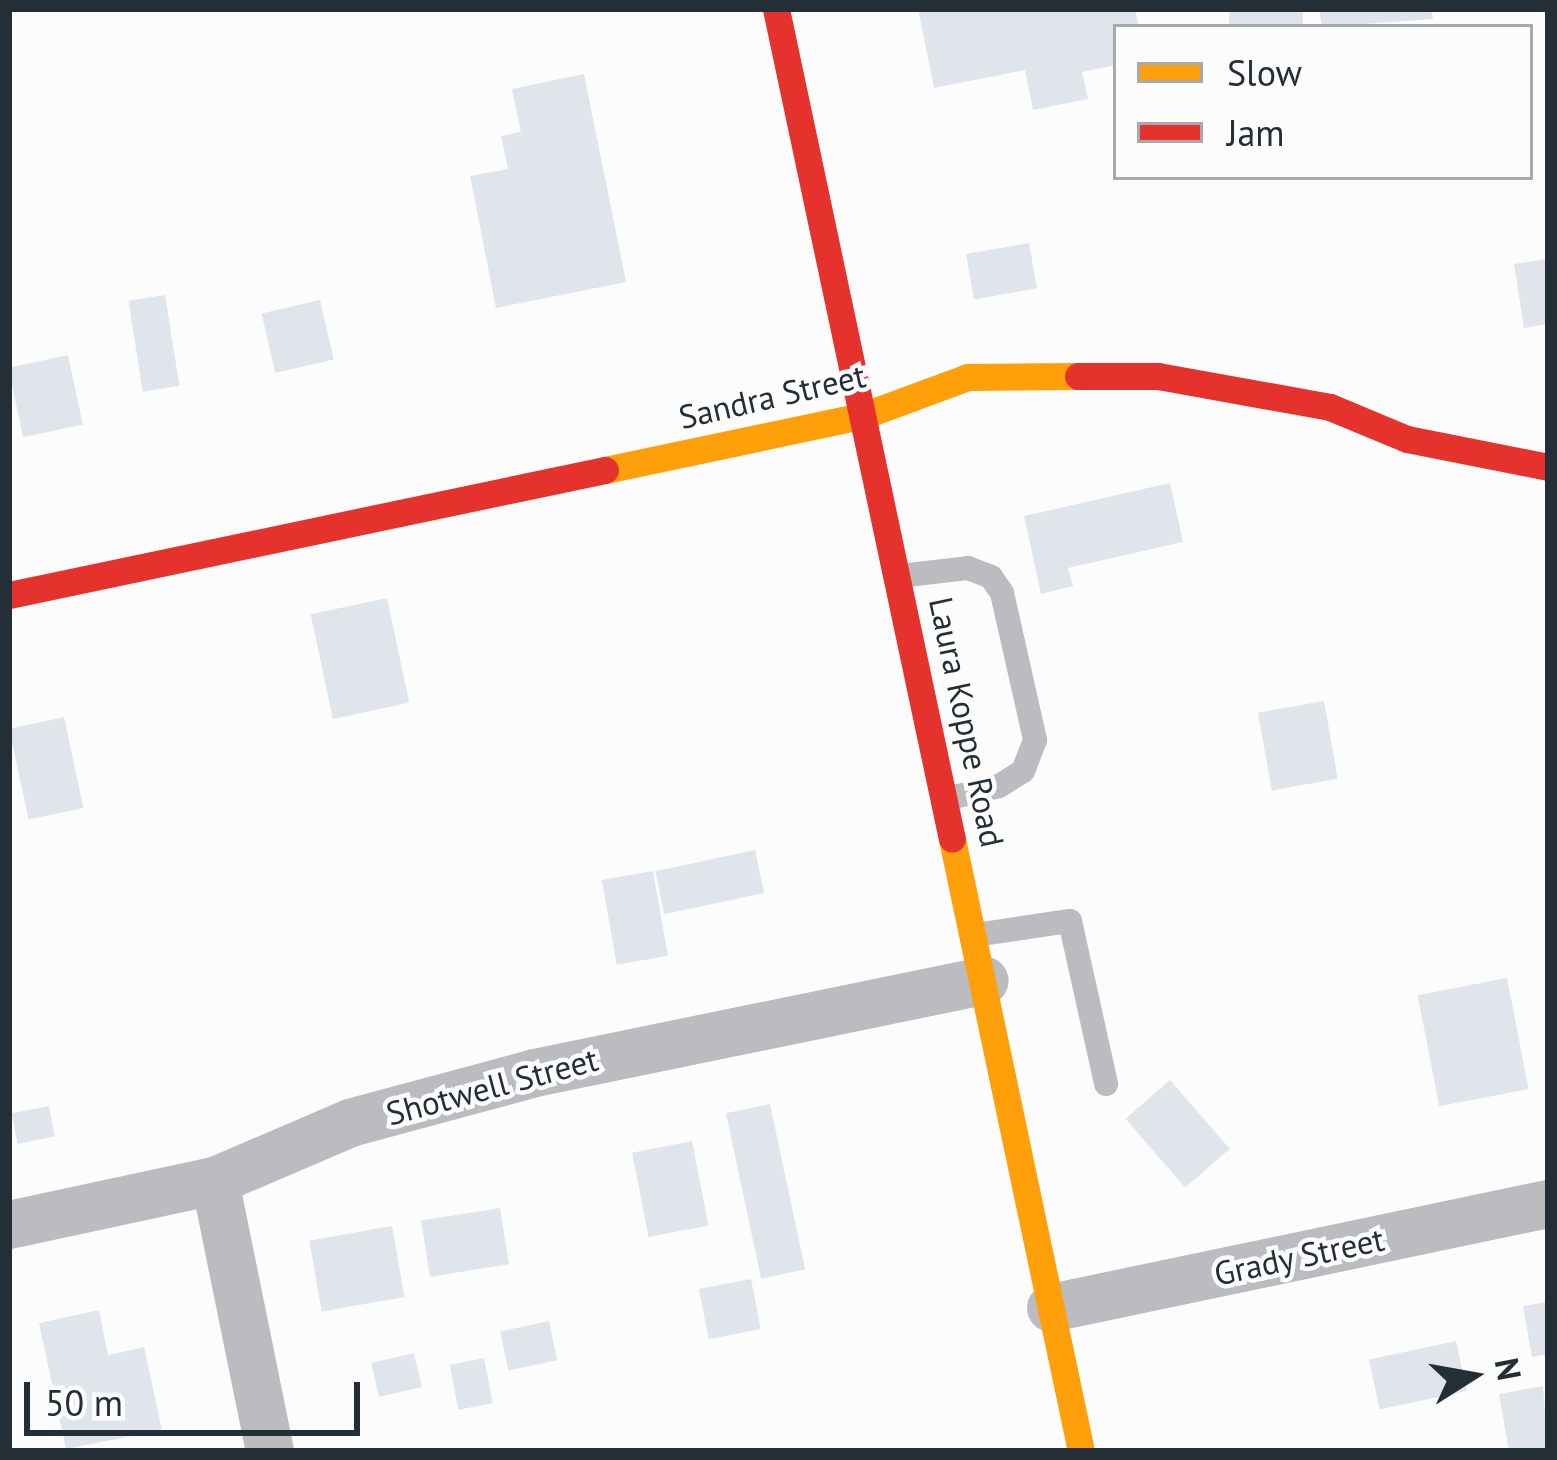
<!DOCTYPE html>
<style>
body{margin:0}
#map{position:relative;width:1557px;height:1460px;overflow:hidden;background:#fcfcfc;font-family:"PT Sans",sans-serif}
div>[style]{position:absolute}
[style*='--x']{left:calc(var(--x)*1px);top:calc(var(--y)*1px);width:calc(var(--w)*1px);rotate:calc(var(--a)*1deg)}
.building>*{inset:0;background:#e0e5eb;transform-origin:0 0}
.lane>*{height:24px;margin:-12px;padding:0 12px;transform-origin:12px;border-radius:12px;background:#babcc0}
.street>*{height:48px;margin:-24px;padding:0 24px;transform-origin:24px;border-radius:24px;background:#babcc0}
.slow>*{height:27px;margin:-13.5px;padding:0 13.5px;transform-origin:13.5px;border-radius:13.5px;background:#ff9f0a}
.jam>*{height:27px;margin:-13.5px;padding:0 13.5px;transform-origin:13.5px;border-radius:13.5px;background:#e5322d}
span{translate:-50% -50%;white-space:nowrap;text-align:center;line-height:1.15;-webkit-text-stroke:9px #fcfcfc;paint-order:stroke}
.street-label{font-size:33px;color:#242e37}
.frame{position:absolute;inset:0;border:12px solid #242e37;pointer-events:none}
.legend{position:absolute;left:1113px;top:24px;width:420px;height:156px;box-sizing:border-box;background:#fcfcfc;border:3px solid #a6aaad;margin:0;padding:15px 21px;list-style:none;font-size:36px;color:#242e37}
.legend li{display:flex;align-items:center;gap:24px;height:60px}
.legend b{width:60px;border:3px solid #a6aaad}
.north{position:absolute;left:1413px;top:1316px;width:120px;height:120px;-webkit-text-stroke:9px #fcfcfc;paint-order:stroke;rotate:79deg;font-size:33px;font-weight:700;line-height:48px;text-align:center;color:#242e37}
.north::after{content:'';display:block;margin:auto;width:42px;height:54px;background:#242e37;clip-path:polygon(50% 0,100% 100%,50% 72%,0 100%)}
.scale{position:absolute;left:24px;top:1382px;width:336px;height:54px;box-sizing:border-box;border:6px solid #242e37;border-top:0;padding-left:15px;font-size:36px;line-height:42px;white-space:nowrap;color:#242e37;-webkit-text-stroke:9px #fcfcfc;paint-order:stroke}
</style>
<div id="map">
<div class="building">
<i style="clip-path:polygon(918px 9px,1135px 9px,1139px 27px,1116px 27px,1116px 65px,1082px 72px,1088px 99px,1033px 110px,1025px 70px,934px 88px)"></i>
<i style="left:1229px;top:9px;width:74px;height:18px"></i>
<i style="clip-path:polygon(1319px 9px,1431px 9px,1433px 19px,1322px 27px)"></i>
<i style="clip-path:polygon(584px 74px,626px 282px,496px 308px,470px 176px,508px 169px,501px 136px,521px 132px,512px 89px)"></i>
<i style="left:1029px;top:243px;width:46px;height:64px;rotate:80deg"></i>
<i style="clip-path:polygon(1548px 259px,1548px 324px,1524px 328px,1514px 264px)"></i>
<i style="left:165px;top:295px;width:92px;height:37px;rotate:81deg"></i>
<i style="left:320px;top:300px;width:61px;height:60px;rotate:77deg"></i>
<i style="left:68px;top:355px;width:71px;height:61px;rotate:78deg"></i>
<i style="clip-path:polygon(1170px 483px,1183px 542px,1068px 568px,1073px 586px,1041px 594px,1024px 516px)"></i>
<i style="left:387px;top:598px;width:107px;height:78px;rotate:78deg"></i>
<i style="left:1324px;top:701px;width:79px;height:67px;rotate:80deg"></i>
<i style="left:64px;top:717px;width:93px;height:56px;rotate:78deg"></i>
<i style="left:755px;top:850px;width:44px;height:102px;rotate:78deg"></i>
<i style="left:653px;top:871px;width:86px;height:52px;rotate:80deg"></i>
<i style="left:1507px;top:978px;width:113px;height:91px;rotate:79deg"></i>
<i style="left:1170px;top:1080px;width:91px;height:59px;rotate:49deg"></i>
<i style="left:770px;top:1104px;width:169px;height:45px;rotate:78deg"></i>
<i style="left:49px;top:1106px;width:31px;height:38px;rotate:79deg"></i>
<i style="left:692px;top:1141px;width:86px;height:61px;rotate:79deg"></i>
<i style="left:500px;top:1208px;width:57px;height:80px;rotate:81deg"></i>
<i style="left:392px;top:1226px;width:72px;height:84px;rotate:80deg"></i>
<i style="left:751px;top:1279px;width:51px;height:53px;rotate:79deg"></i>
<i style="clip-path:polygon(1548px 1302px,1548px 1354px,1532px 1357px,1523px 1306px)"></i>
<i style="clip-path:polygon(99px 1310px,108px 1355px,144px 1347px,162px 1430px,66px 1449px,39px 1323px)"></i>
<i style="left:549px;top:1321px;width:40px;height:50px;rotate:78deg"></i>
<i style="left:1456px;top:1341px;width:51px;height:89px;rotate:78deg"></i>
<i style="left:414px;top:1353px;width:35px;height:44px;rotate:77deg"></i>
<i style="left:484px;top:1358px;width:46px;height:35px;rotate:79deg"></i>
<i style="clip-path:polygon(1543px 1386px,1548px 1451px,1509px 1451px,1499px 1394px)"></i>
</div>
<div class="lane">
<i style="--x:899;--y:576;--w:69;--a:-6.6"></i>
<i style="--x:968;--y:568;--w:25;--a:21"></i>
<i style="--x:991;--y:577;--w:19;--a:55"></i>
<i style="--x:1002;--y:593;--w:151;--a:77.3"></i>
<i style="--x:1035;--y:740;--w:33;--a:111"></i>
<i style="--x:1023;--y:771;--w:28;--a:148"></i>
<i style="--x:999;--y:786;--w:55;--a:166.2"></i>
<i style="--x:975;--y:935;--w:96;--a:-8.4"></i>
<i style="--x:1070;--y:921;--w:167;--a:77.5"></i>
</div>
<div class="street">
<i style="--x:215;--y:1181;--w:276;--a:78.5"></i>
<i style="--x:9;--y:1225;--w:211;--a:-12.1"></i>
<i style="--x:215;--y:1181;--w:147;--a:-23.2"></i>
<i style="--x:350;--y:1123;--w:192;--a:-15.1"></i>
<i style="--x:535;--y:1073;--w:459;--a:-11.6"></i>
<i style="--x:1051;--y:1308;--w:508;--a:-11.82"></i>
</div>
<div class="slow">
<i style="--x:605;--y:470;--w:266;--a:-11.9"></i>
<i style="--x:865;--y:415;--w:110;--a:-20.3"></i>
<i style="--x:968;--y:377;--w:110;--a:-0.5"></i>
<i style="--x:952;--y:839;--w:625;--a:78.1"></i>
</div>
<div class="jam">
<i style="--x:776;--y:9;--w:848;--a:78.03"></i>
<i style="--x:1078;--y:376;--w:80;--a:0"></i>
<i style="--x:1158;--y:376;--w:175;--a:10.2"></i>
<i style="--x:1330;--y:407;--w:83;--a:22.6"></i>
<i style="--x:1407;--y:439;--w:144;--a:11.2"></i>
<i style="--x:9;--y:595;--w:609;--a:-11.85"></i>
</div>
<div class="street-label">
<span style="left:772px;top:396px;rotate:-13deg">Sandra Street</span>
<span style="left:967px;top:722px;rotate:78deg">Laura Koppe Road</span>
<span style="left:492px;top:1086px;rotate:-15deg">Shotwell Street</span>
<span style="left:1299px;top:1256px;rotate:-12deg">Grady Street</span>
</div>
<div class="frame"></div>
<ul class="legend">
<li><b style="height:15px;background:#ff9f0a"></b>Slow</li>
<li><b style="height:15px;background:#e5322d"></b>Jam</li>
</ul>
<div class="north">N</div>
<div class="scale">50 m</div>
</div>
